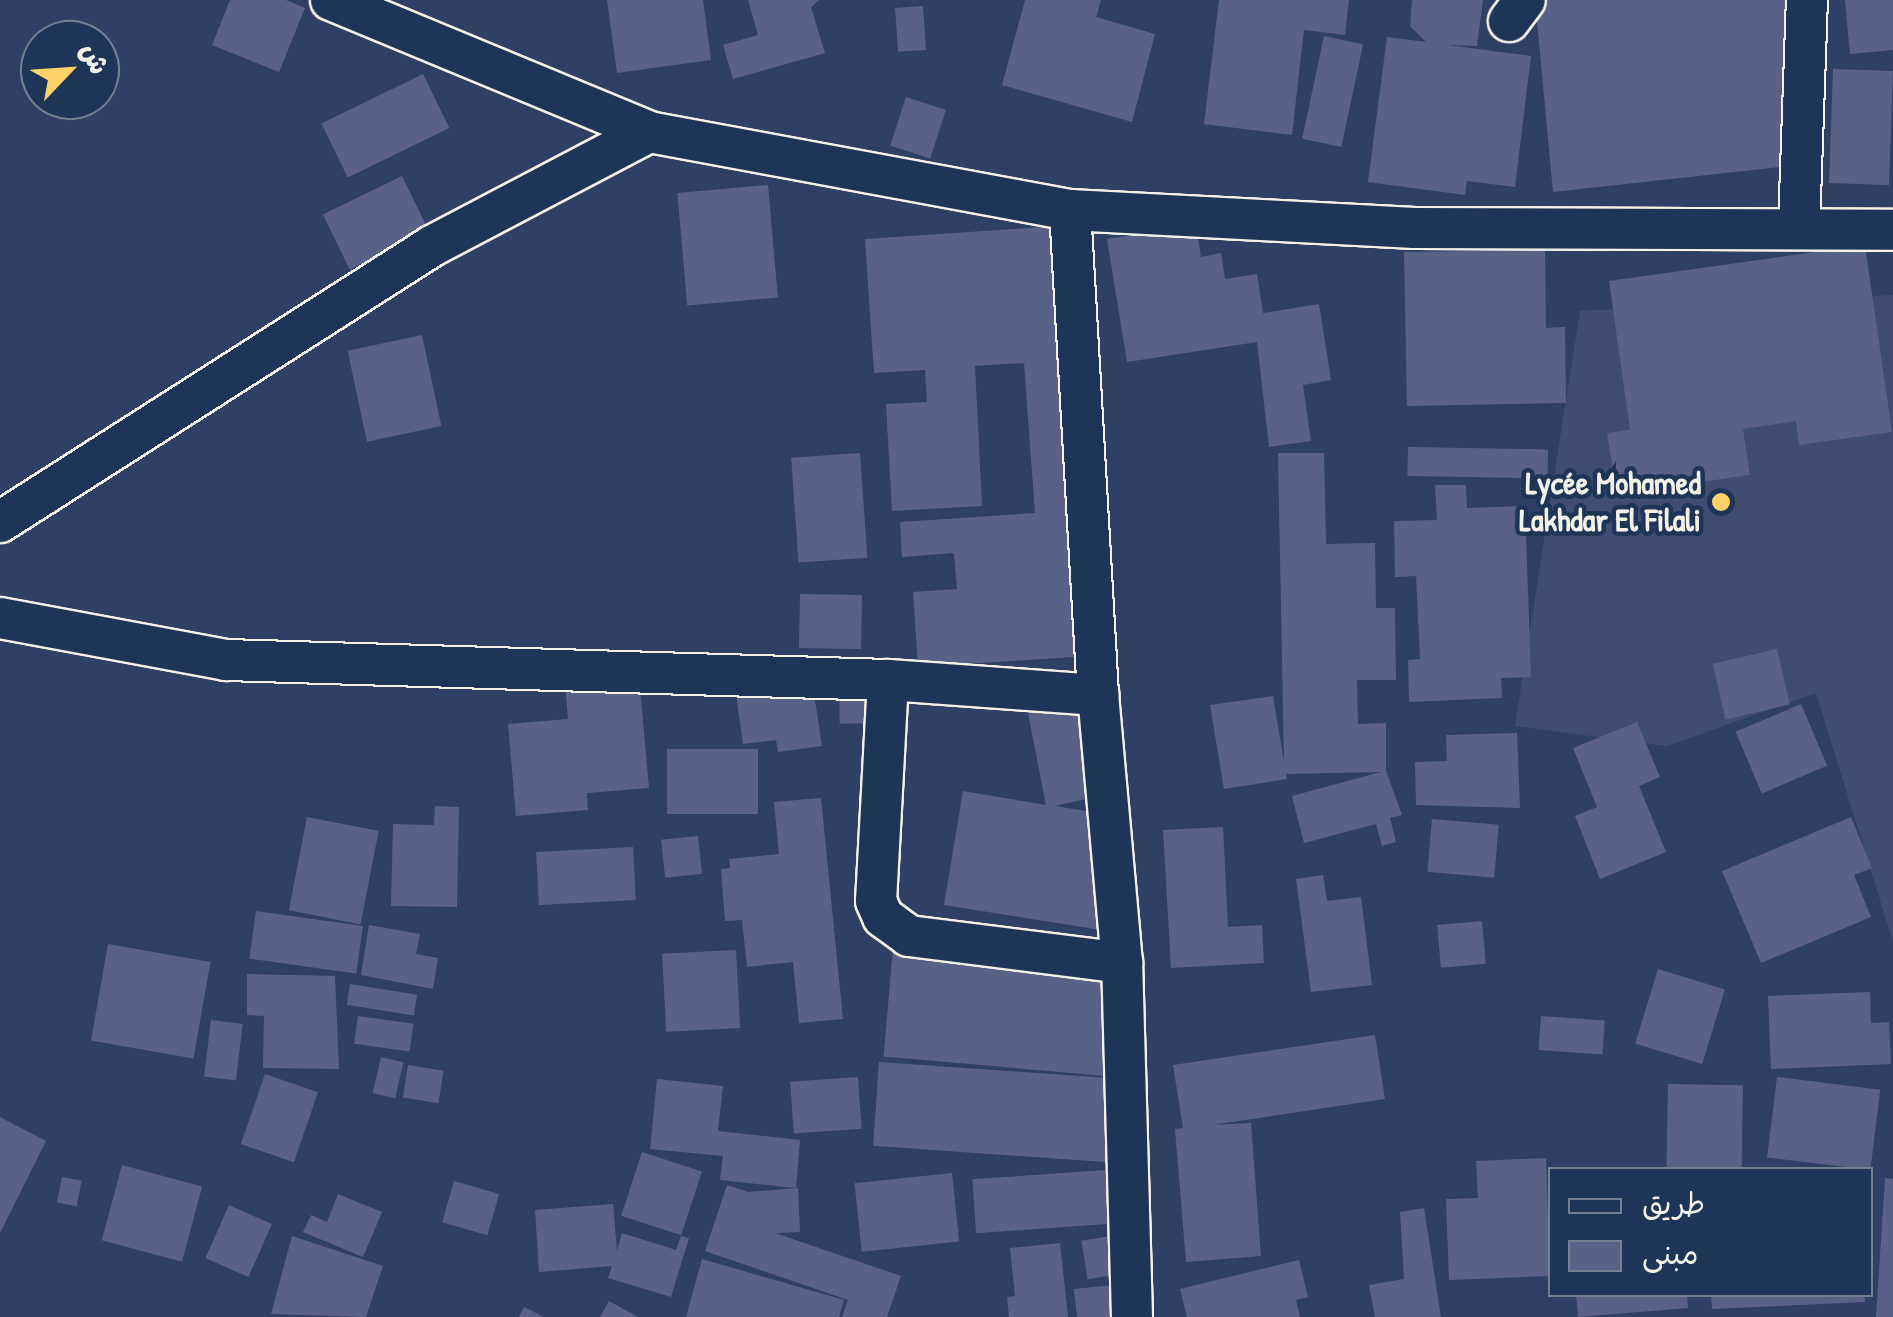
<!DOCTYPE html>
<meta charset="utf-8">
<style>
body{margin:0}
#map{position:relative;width:1893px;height:1317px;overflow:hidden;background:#2e4164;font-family:"Patrick Hand","Playpen Sans Arabic",sans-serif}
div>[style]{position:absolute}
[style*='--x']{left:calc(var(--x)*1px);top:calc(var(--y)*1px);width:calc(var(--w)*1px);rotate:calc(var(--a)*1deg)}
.built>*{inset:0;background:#3f4e70}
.building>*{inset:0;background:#5a6186;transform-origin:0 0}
.roads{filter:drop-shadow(2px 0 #f4f1e8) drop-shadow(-2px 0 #f4f1e8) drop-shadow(0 2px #f4f1e8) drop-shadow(0 -2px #f4f1e8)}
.minor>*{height:40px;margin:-20px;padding:0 20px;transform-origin:20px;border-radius:20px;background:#1d3557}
.dots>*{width:28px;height:28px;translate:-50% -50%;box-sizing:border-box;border:5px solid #1d3557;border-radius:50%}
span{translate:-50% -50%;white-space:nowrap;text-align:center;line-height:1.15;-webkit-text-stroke:9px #1d3557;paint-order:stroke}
.poi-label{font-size:32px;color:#f4f1e8;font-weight:700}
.right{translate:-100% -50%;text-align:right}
.legend{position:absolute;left:1548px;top:1167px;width:325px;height:130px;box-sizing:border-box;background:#1d3557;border:2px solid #738091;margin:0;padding:12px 18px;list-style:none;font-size:30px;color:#f4f1e8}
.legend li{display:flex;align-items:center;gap:20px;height:50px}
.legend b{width:50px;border:2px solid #738091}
.north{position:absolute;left:20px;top:20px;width:100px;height:100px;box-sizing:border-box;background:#1d3557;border:2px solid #738091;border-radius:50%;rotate:65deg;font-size:28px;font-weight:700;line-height:40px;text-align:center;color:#f4f1e8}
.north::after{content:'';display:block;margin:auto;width:35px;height:45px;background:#ffd166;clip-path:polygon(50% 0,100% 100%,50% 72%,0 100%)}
</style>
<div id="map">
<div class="built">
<i style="clip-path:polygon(1893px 295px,1893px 942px,1816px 693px,1667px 746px,1515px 726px,1580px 311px)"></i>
</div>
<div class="building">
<i style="clip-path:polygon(230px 0,286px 0,305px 8px,279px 72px,212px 45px)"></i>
<i style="clip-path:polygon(607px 0,703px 0,711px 60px,617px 73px)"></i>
<i style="clip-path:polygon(748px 0,819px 0,811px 7px,825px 53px,733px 79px,723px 45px,758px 35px)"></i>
<i style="clip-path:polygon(1025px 0,1101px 0,1096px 17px,1155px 34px,1132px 122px,1002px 85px)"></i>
<i style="clip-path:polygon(1219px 0,1349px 0,1345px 35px,1304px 30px,1292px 135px,1204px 124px)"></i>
<i style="clip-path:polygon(1412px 0,1483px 0,1477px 46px,1447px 45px,1531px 56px,1515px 187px,1467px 181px,1465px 195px,1368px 182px,1387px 37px,1426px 42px,1410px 26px)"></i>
<i style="clip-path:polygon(1535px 0,1807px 0,1807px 164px,1553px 192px)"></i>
<i style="clip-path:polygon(1845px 0,1893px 0,1893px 50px,1850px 54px)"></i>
<i style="left:923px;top:6px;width:44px;height:28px;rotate:86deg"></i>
<i style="left:1324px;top:36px;width:40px;height:105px;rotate:12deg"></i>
<i style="left:1833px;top:69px;width:60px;height:114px;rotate:2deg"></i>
<i style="left:423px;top:74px;width:60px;height:113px;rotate:64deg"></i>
<i style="left:906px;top:97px;width:42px;height:51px;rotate:18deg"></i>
<i style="left:402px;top:176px;width:61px;height:88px;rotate:64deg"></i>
<i style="left:768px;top:185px;width:113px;height:91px;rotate:85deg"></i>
<i style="clip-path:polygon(1196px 225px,1201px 257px,1221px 253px,1225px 279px,1257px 274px,1263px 313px,1319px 304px,1331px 380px,1303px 385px,1311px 441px,1269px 447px,1257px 342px,1127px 362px,1107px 239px)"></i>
<i style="clip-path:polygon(1058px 226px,1088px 656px,918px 667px,913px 592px,957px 589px,954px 553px,902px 557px,900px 522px,1035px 513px,1024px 363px,975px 366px,982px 506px,892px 511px,886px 404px,927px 402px,925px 370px,874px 373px,865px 239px)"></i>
<i style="clip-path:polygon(1865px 245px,1892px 432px,1799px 445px,1796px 421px,1743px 429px,1750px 475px,1617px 494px,1607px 433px,1630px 430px,1609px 281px)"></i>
<i style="clip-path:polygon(1545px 250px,1546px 328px,1565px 327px,1566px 403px,1407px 406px,1404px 252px)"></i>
<i style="left:422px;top:335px;width:93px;height:76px;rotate:78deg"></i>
<i style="left:1408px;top:447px;width:140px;height:29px;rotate:1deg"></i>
<i style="left:860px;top:453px;width:105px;height:69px;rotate:86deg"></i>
<i style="clip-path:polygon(1278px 453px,1324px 453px,1326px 544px,1375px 543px,1376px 608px,1395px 608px,1396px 680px,1357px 680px,1358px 724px,1386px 723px,1386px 771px,1402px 815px,1390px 818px,1396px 842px,1382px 846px,1376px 824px,1304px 843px,1292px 796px,1381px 772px,1286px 774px,1287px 779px,1224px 789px,1210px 705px,1273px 696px,1284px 762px)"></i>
<i style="clip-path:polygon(1435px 485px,1466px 485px,1467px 508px,1525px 506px,1531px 677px,1501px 678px,1502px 698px,1409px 702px,1408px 660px,1420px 659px,1416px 576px,1395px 577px,1394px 521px,1437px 520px)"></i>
<i style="left:800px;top:594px;width:62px;height:54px;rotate:1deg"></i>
<i style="left:1777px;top:649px;width:57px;height:66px;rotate:77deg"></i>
<i style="clip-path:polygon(809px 661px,822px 746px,778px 752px,776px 740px,743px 744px,733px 672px)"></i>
<i style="clip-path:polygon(638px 666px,649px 788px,587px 793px,588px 810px,516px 816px,508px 724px,568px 719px,564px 672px)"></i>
<i style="left:888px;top:680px;width:43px;height:49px;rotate:89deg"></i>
<i style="clip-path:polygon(1086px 702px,1105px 795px,1054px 806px,1119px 816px,1101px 930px,944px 905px,963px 791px,1046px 805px,1028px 713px)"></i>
<i style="left:1801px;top:704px;width:67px;height:71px;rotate:67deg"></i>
<i style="clip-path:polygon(1637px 722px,1660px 777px,1639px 786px,1666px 852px,1600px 879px,1575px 816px,1597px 807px,1573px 748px)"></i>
<i style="clip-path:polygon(1517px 733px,1520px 808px,1416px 805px,1415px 762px,1447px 761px,1446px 735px)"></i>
<i style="left:667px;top:749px;width:91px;height:65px"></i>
<i style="clip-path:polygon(821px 798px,843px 1019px,799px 1023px,793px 962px,747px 967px,742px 920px,725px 921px,721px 869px,730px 868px,729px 859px,779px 854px,774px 802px)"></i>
<i style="clip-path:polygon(435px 806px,459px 807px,457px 907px,391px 906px,393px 824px,434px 825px)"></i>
<i style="left:307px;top:817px;width:73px;height:95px;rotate:11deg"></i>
<i style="clip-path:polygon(1851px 817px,1872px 868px,1854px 875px,1871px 917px,1761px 963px,1722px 871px)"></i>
<i style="left:1432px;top:819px;width:67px;height:53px;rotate:5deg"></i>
<i style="clip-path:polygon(1223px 827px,1228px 927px,1262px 925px,1264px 963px,1171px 968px,1163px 830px)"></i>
<i style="left:698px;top:836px;width:38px;height:37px;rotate:84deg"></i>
<i style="left:633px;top:847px;width:53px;height:97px;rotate:87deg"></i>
<i style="clip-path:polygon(1323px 875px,1327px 901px,1361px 897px,1372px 985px,1311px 992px,1296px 879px)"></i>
<i style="left:256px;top:911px;width:108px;height:48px;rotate:8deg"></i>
<i style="left:1482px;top:921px;width:43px;height:45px;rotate:85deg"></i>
<i style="clip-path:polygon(369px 925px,420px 934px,416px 954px,438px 958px,433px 989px,361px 975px)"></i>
<i style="left:894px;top:937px;width:229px;height:120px;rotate:5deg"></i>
<i style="left:108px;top:944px;width:104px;height:98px;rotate:10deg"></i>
<i style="left:736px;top:950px;width:78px;height:74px;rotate:87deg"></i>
<i style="left:1658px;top:969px;width:70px;height:78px;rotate:17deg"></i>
<i style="clip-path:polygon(247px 974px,335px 976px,339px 1069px,263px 1068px,264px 1016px,247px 1015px)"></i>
<i style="left:350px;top:984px;width:68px;height:21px;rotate:9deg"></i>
<i style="clip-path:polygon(1870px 992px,1871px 1023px,1889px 1022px,1891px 1064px,1771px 1069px,1768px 996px)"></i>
<i style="left:358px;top:1016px;width:56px;height:28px;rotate:8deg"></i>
<i style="left:1541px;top:1016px;width:64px;height:34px;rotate:4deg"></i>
<i style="left:211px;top:1020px;width:32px;height:57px;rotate:7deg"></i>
<i style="clip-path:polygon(1375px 1035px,1385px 1099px,1212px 1125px,1251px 1123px,1261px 1256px,1186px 1262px,1175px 1129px,1183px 1128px,1173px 1065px)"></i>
<i style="left:381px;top:1057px;width:23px;height:37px;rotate:13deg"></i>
<i style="left:879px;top:1062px;width:244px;height:84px;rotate:4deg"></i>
<i style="left:408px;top:1065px;width:36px;height:33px;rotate:9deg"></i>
<i style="left:265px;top:1074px;width:56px;height:74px;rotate:19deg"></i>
<i style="left:858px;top:1077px;width:52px;height:68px;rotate:86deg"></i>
<i style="left:1777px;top:1077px;width:104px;height:81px;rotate:7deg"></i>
<i style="clip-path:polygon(657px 1079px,723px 1086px,718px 1131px,800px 1140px,796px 1188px,720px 1180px,723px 1156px,650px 1149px)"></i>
<i style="left:1668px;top:1084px;width:75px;height:86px;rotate:1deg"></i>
<i style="clip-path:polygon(0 1117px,46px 1141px,0 1233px)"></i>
<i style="left:642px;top:1152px;width:63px;height:67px;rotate:18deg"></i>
<i style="clip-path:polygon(1546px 1158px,1550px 1276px,1449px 1280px,1446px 1199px,1478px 1198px,1476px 1161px)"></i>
<i style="left:122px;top:1165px;width:83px;height:78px;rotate:15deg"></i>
<i style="left:1120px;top:1169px;width:54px;height:148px;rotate:86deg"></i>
<i style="left:952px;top:1173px;width:69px;height:98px;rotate:84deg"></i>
<i style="left:62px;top:1177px;width:20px;height:26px;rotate:11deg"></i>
<i style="clip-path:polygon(1885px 1178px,1893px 1179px,1893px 1317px,1876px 1317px)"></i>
<i style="left:454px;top:1181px;width:47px;height:43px;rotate:16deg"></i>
<i style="clip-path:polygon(727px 1185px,748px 1192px,798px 1188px,800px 1232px,775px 1233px,901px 1276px,887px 1317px,842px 1317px,848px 1300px,705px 1251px)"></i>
<i style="clip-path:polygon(338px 1194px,382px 1212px,363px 1257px,303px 1232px,311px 1215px,327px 1222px)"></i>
<i style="clip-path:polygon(613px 1204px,617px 1251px,622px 1233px,676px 1250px,681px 1236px,689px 1238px,671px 1297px,608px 1278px,612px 1266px,539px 1272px,535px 1210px)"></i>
<i style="left:229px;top:1205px;width:47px;height:58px;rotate:24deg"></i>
<i style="clip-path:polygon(1424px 1208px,1441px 1317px,1375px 1317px,1369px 1285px,1404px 1279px,1400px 1212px)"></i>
<i style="left:1117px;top:1235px;width:39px;height:36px;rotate:81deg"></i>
<i style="clip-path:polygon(292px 1236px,383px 1266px,366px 1317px,271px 1314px)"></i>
<i style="clip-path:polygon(1060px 1243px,1068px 1317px,1009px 1317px,1007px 1297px,1015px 1296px,1010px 1248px)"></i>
<i style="clip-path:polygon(702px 1259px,844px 1300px,839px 1317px,686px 1317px)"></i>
<i style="clip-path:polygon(1299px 1260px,1308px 1297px,1296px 1300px,1300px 1317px,1187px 1317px,1180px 1289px)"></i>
<i style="clip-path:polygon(1123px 1284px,1127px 1317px,1077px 1317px,1074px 1289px)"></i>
<i style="clip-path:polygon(1576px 1294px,1687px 1294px,1688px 1308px,1578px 1317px)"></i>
<i style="clip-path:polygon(1711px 1294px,1864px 1294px,1865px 1302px,1712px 1309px)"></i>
<i style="clip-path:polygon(609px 1301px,638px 1317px,600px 1317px)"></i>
<i style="clip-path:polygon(524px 1307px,544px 1317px,519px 1317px)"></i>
</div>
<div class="roads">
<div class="minor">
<i style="--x:331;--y:0;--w:344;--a:22.5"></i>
<i style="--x:1509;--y:21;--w:26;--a:-53"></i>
<i style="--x:1799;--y:227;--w:227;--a:-88"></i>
<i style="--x:0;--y:522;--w:513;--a:-32.57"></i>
<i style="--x:432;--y:246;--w:245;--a:-27.7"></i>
<i style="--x:649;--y:132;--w:428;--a:10.5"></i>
<i style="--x:0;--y:618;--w:230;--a:10.5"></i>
<i style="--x:226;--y:660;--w:662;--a:1.73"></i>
<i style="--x:888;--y:680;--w:211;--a:4.1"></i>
<i style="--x:888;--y:680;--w:221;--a:93.1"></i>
<i style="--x:876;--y:901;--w:17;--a:66"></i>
<i style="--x:883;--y:917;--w:32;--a:36"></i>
<i style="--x:909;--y:936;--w:215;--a:7.2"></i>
<i style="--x:1132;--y:1317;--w:354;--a:-91.6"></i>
<i style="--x:1122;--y:963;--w:269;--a:-95.1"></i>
<i style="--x:1098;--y:695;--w:486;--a:-93.3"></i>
<i style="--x:1070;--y:210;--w:345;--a:3"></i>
<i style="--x:1415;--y:228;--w:478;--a:0.2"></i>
</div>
</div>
<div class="dots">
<i style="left:1721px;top:502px;background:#ffd166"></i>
</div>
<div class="poi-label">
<span class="right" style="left:1701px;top:502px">Lycée Mohamed<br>Lakhdar El Filali</span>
</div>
<ul class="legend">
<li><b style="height:12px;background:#1d3557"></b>طريق</li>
<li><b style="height:28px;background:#5a6186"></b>مبنى</li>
</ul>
<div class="north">ش</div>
</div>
